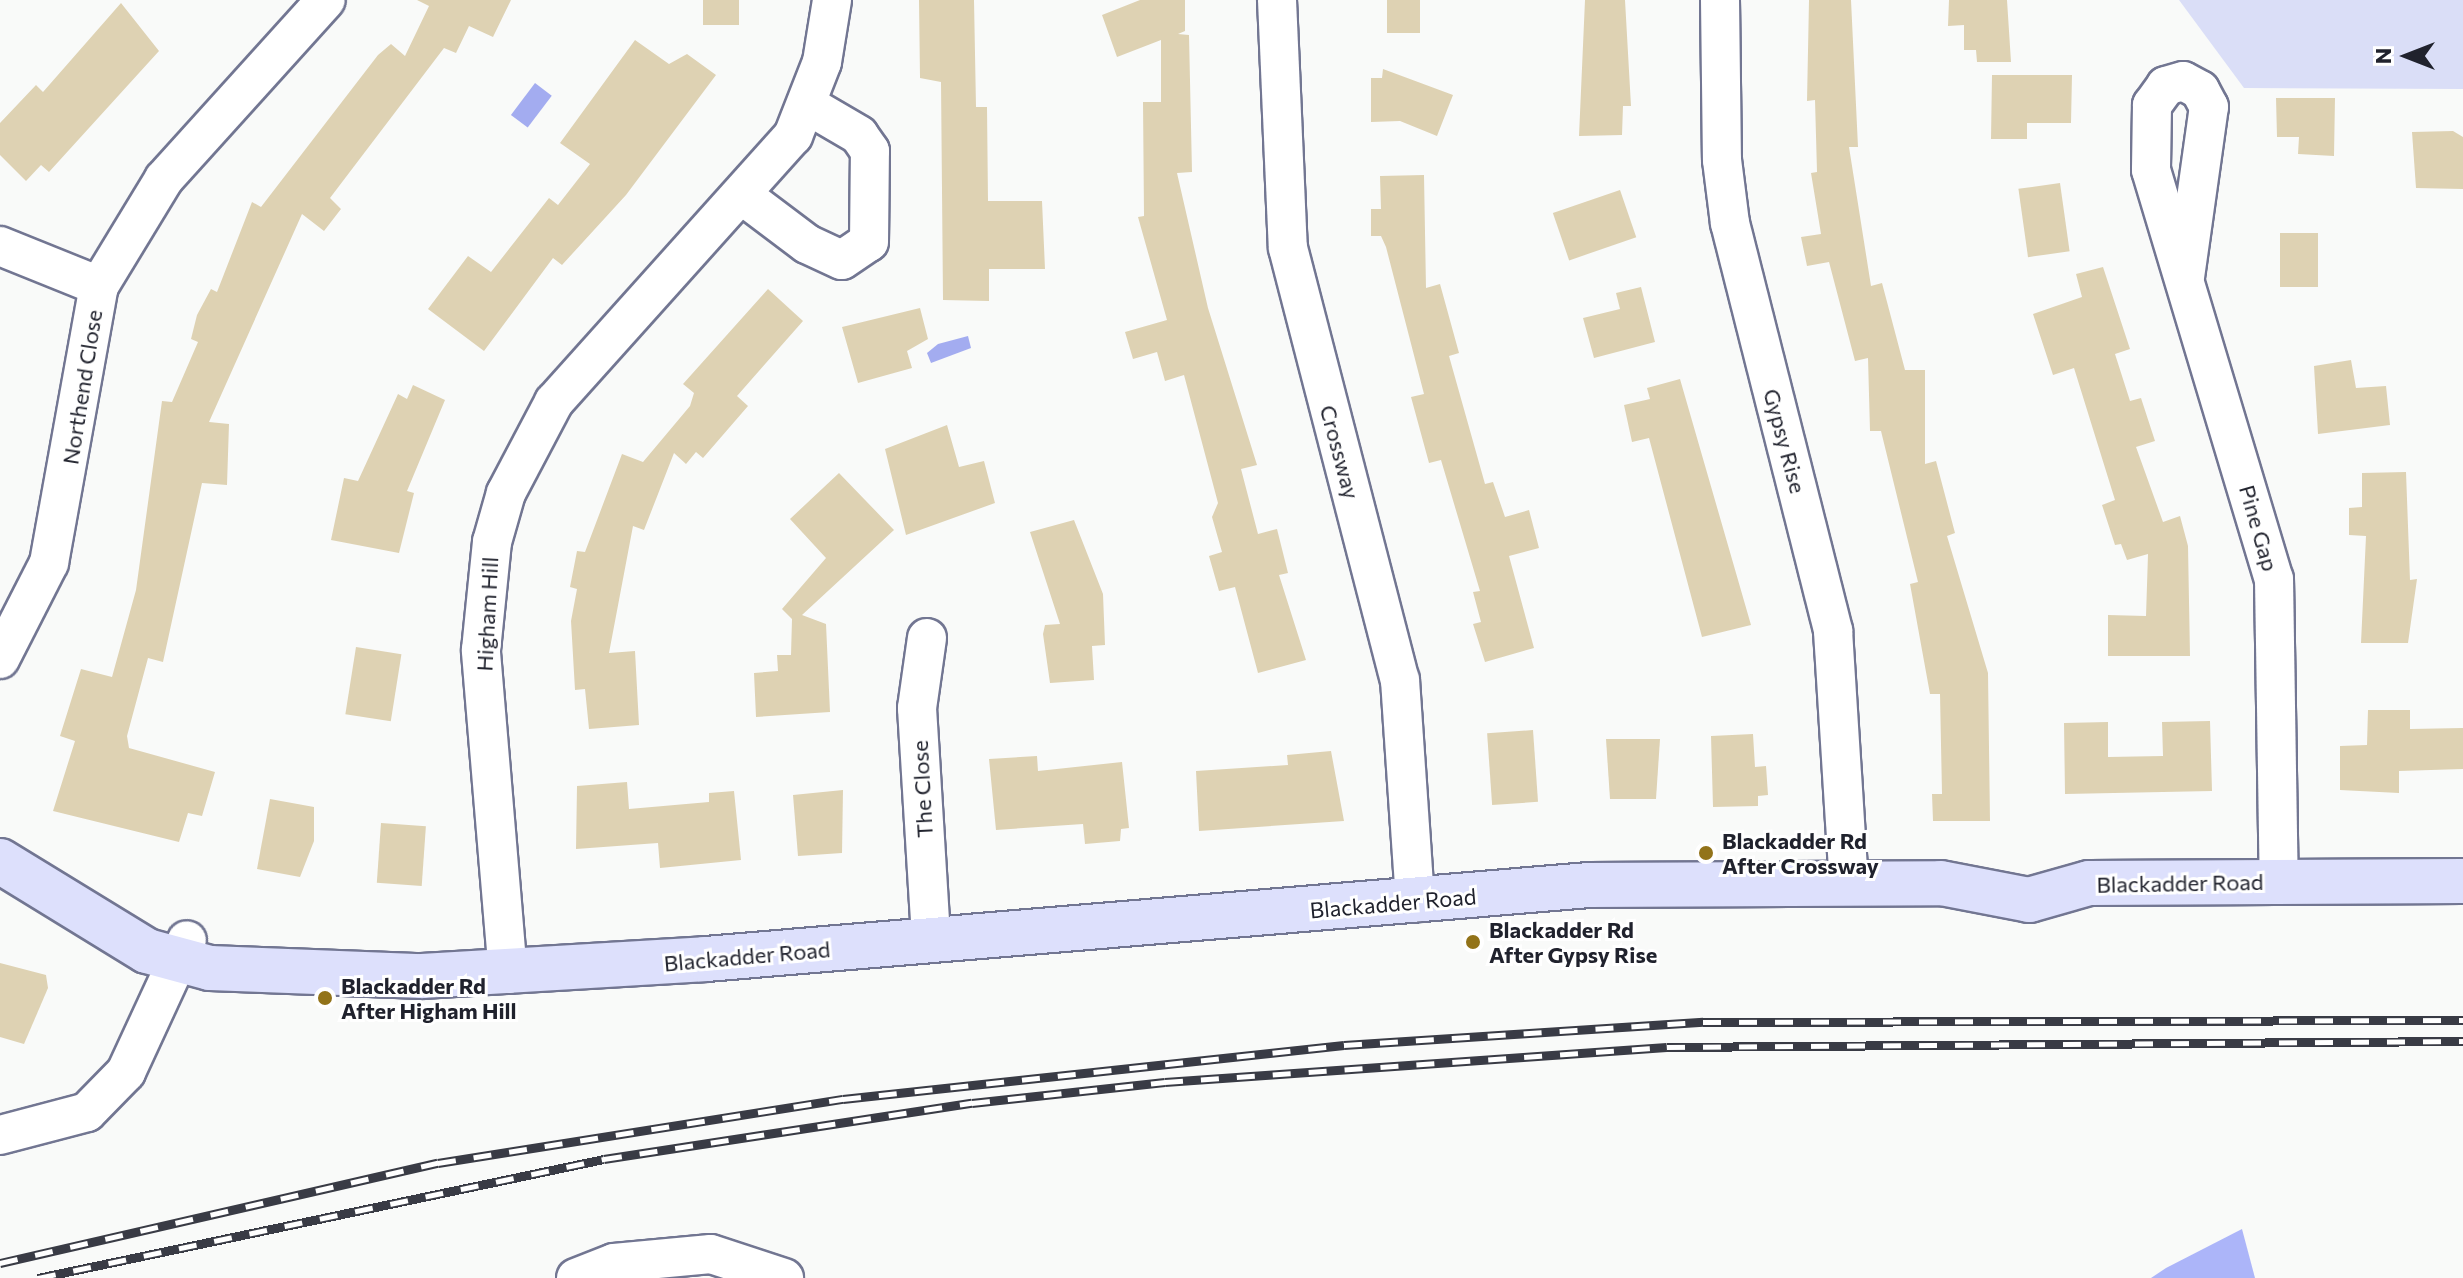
<!DOCTYPE html>
<style>
body{margin:0}
#map{position:relative;width:2463px;height:1278px;overflow:hidden;background:#f9faf9;font-family:Commissioner,sans-serif}
div>[style]{position:absolute}
[style*='--x']{left:calc(var(--x)*1px);top:calc(var(--y)*1px);width:calc(var(--w)*1px);rotate:calc(var(--a)*1deg)}
.green>*{inset:0;background:#dadef7}
.forest>*{inset:0;background:#acb5f9}
.water>*{inset:0;background:#a3acf0;transform-origin:0 0}
.building>*{inset:0;background:#ded2b3;transform-origin:0 0}
.roads{filter:drop-shadow(2px 0 #727692) drop-shadow(-2px 0 #727692) drop-shadow(0 2px #727692) drop-shadow(0 -2px #727692)}
.street>*{height:38px;margin:-19px;padding:0 19px;transform-origin:19px;border-radius:19px;background:#fff}
.secondary>*{height:44px;margin:-22px;padding:0 22px;transform-origin:22px;border-radius:22px;background:#dde0fc}
.rail>*{height:9px;margin-top:-4.5px;transform-origin:0;background:repeating-linear-gradient(90deg,#fff 0 18px,#393b45 0 36px);box-sizing:border-box;border-block:2px solid #393b45}
.dots>*{width:22px;height:22px;translate:-50% -50%;box-sizing:border-box;border:4px solid #fff;border-radius:50%}
span{translate:-50% -50%;white-space:nowrap;text-align:center;line-height:1.15;-webkit-text-stroke:6px #fff;paint-order:stroke}
.street-label{font-size:22px;color:#20222d}
.poi-label{font-size:22px;color:#20222d;font-weight:700}
.left{translate:0 -50%;text-align:left}
.north{position:absolute;left:2367px;top:16px;width:80px;height:80px;-webkit-text-stroke:6px #fff;paint-order:stroke;rotate:270deg;font-size:22px;font-weight:700;line-height:32px;text-align:center;color:#20222d}
.north::after{content:'';display:block;margin:auto;width:28px;height:36px;background:#20222d;clip-path:polygon(50% 0,100% 100%,50% 72%,0 100%)}
</style>
<div id="map">
<div class="green">
<i style="clip-path:polygon(2179px 0,2463px 0,2463px 89px,2244px 88px)"></i>
</div>
<div class="forest">
<i style="clip-path:polygon(2242px 1229px,2255px 1278px,2151px 1278px,2166px 1268px)"></i>
</div>
<div class="water">
<i style="left:535px;top:83px;width:21px;height:40px;rotate:37deg"></i>
<i style="clip-path:polygon(968px 336px,971px 348px,931px 363px,927px 353px,938px 344px)"></i>
</div>
<div class="building">
<i style="clip-path:polygon(417px 0,511px 0,493px 37px,469px 26px,456px 53px,444px 48px,330px 198px,341px 209px,324px 231px,302px 214px,209px 422px,229px 424px,227px 485px,202px 483px,163px 662px,148px 658px,127px 736px,129px 748px,215px 772px,202px 816px,188px 813px,179px 842px,53px 811px,75px 741px,60px 736px,81px 669px,112px 677px,136px 590px,162px 401px,172px 402px,198px 342px,191px 339px,197px 315px,211px 289px,217px 292px,252px 202px,261px 207px,378px 55px,391px 44px,405px 56px,429px 6px)"></i>
<i style="left:703px;top:0;width:36px;height:25px"></i>
<i style="clip-path:polygon(919px 0,974px 0,976px 107px,987px 107px,988px 201px,1042px 201px,1045px 269px,989px 269px,989px 301px,943px 300px,941px 82px,920px 78px)"></i>
<i style="clip-path:polygon(1140px 0,1185px 0,1185px 31px,1178px 34px,1189px 35px,1192px 172px,1177px 173px,1208px 308px,1257px 465px,1241px 469px,1258px 534px,1277px 529px,1288px 573px,1279px 575px,1306px 660px,1258px 673px,1235px 587px,1219px 591px,1209px 556px,1222px 552px,1212px 517px,1218px 503px,1184px 375px,1165px 381px,1157px 352px,1133px 359px,1125px 332px,1167px 320px,1138px 217px,1144px 216px,1143px 102px,1161px 102px,1161px 40px,1117px 57px,1102px 15px)"></i>
<i style="left:1387px;top:0;width:33px;height:33px"></i>
<i style="clip-path:polygon(1585px 0,1625px 0,1631px 106px,1623px 106px,1622px 135px,1579px 136px)"></i>
<i style="clip-path:polygon(1809px 0,1851px 0,1858px 147px,1849px 147px,1871px 286px,1882px 283px,1905px 370px,1925px 370px,1925px 464px,1936px 461px,1955px 533px,1947px 536px,1988px 673px,1990px 821px,1933px 821px,1932px 794px,1942px 794px,1940px 694px,1930px 694px,1910px 584px,1918px 582px,1881px 431px,1870px 431px,1868px 358px,1855px 361px,1829px 262px,1807px 266px,1801px 237px,1821px 234px,1811px 173px,1817px 172px,1815px 100px,1807px 101px)"></i>
<i style="clip-path:polygon(1949px 0,2007px 0,2011px 62px,1977px 62px,1976px 50px,1964px 50px,1964px 25px,1948px 26px)"></i>
<i style="clip-path:polygon(121px 3px,159px 51px,49px 172px,41px 165px,26px 181px,0 155px,0 123px,36px 85px,43px 92px)"></i>
<i style="clip-path:polygon(635px 40px,669px 64px,687px 54px,716px 75px,626px 195px,562px 265px,553px 258px,484px 351px,428px 309px,468px 256px,491px 272px,549px 198px,558px 205px,590px 164px,560px 143px)"></i>
<i style="clip-path:polygon(1383px 69px,1453px 95px,1437px 136px,1400px 121px,1371px 122px,1371px 78px,1382px 78px)"></i>
<i style="clip-path:polygon(1992px 75px,2072px 75px,2071px 123px,2027px 123px,2027px 139px,1991px 139px)"></i>
<i style="clip-path:polygon(2276px 98px,2335px 98px,2334px 156px,2298px 154px,2299px 137px,2277px 137px)"></i>
<i style="clip-path:polygon(2453px 131px,2463px 137px,2463px 189px,2416px 188px,2412px 132px)"></i>
<i style="clip-path:polygon(1424px 175px,1426px 288px,1440px 284px,1459px 353px,1449px 356px,1485px 484px,1493px 482px,1505px 517px,1529px 510px,1539px 548px,1509px 556px,1534px 648px,1485px 662px,1473px 624px,1481px 622px,1473px 592px,1480px 591px,1441px 460px,1429px 463px,1411px 397px,1424px 394px,1386px 247px,1381px 236px,1371px 236px,1371px 209px,1381px 209px,1380px 176px)"></i>
<i style="left:2060px;top:183px;width:69px;height:42px;rotate:82deg"></i>
<i style="left:1620px;top:190px;width:50px;height:71px;rotate:71deg"></i>
<i style="left:2280px;top:233px;width:38px;height:54px"></i>
<i style="clip-path:polygon(2103px 267px,2130px 349px,2115px 354px,2130px 401px,2141px 398px,2155px 441px,2136px 447px,2163px 522px,2180px 516px,2188px 546px,2190px 656px,2108px 656px,2108px 615px,2146px 616px,2148px 554px,2127px 560px,2121px 544px,2115px 545px,2102px 505px,2115px 500px,2074px 368px,2053px 375px,2033px 314px,2082px 297px,2076px 274px)"></i>
<i style="clip-path:polygon(1641px 287px,1655px 342px,1594px 358px,1583px 318px,1620px 309px,1616px 293px)"></i>
<i style="clip-path:polygon(768px 289px,803px 321px,737px 396px,748px 406px,703px 458px,696px 452px,686px 464px,674px 453px,644px 530px,633px 526px,609px 653px,635px 651px,639px 725px,589px 729px,585px 689px,575px 690px,571px 621px,577px 589px,570px 587px,577px 551px,585px 552px,622px 454px,643px 462px,690px 406px,694px 393px,683px 384px)"></i>
<i style="clip-path:polygon(920px 308px,928px 339px,907px 351px,912px 368px,858px 383px,842px 327px)"></i>
<i style="clip-path:polygon(2351px 360px,2356px 388px,2386px 386px,2390px 425px,2318px 434px,2314px 366px)"></i>
<i style="clip-path:polygon(1680px 379px,1751px 625px,1702px 637px,1649px 438px,1632px 442px,1624px 405px,1650px 399px,1647px 388px)"></i>
<i style="clip-path:polygon(413px 385px,445px 400px,407px 491px,414px 493px,399px 553px,331px 540px,344px 478px,358px 481px,398px 394px,407px 399px)"></i>
<i style="clip-path:polygon(947px 425px,959px 467px,984px 461px,995px 503px,906px 535px,885px 449px)"></i>
<i style="clip-path:polygon(2406px 472px,2410px 580px,2417px 579px,2408px 643px,2361px 643px,2366px 536px,2349px 535px,2349px 508px,2362px 507px,2362px 473px)"></i>
<i style="clip-path:polygon(839px 473px,894px 530px,802px 615px,826px 624px,830px 712px,756px 717px,754px 673px,778px 671px,777px 655px,791px 655px,792px 619px,782px 609px,826px 558px,790px 519px)"></i>
<i style="clip-path:polygon(1074px 520px,1103px 594px,1105px 645px,1092px 646px,1094px 680px,1050px 683px,1043px 634px,1045px 625px,1060px 624px,1030px 532px)"></i>
<i style="left:356px;top:647px;width:46px;height:68px;rotate:9deg"></i>
<i style="clip-path:polygon(2368px 710px,2410px 710px,2410px 729px,2463px 728px,2463px 769px,2399px 771px,2399px 793px,2340px 790px,2340px 746px,2367px 745px)"></i>
<i style="clip-path:polygon(2210px 721px,2212px 791px,2065px 794px,2064px 723px,2108px 722px,2108px 757px,2163px 756px,2162px 722px)"></i>
<i style="left:1533px;top:730px;width:72px;height:46px;rotate:86deg"></i>
<i style="clip-path:polygon(1753px 734px,1755px 767px,1766px 766px,1768px 795px,1758px 796px,1758px 806px,1713px 807px,1711px 736px)"></i>
<i style="clip-path:polygon(1606px 739px,1660px 739px,1656px 799px,1610px 799px)"></i>
<i style="clip-path:polygon(1331px 751px,1344px 821px,1199px 831px,1196px 771px,1288px 765px,1287px 755px)"></i>
<i style="clip-path:polygon(1037px 756px,1038px 771px,1122px 762px,1129px 828px,1121px 829px,1120px 841px,1085px 844px,1083px 824px,996px 830px,989px 759px)"></i>
<i style="clip-path:polygon(627px 782px,629px 809px,709px 802px,709px 793px,734px 791px,741px 860px,660px 868px,658px 843px,576px 849px,577px 786px)"></i>
<i style="clip-path:polygon(843px 790px,842px 853px,798px 856px,793px 795px)"></i>
<i style="clip-path:polygon(270px 799px,314px 807px,314px 841px,300px 877px,257px 869px)"></i>
<i style="left:381px;top:823px;width:45px;height:60px;rotate:4deg"></i>
<i style="clip-path:polygon(0 963px,46px 975px,48px 988px,24px 1044px,0 1037px)"></i>
</div>
<div class="roads">
<div class="street">
<i style="--x:1277;--y:0;--w:248;--a:87.5"></i>
<i style="--x:1288;--y:248;--w:446;--a:75.5"></i>
<i style="--x:1400;--y:680;--w:223;--a:86.1"></i>
<i style="--x:1720;--y:0;--w:160;--a:89.3"></i>
<i style="--x:1722;--y:160;--w:64;--a:82.8"></i>
<i style="--x:1730;--y:223;--w:421;--a:75.8"></i>
<i style="--x:1833;--y:631;--w:252;--a:86.4"></i>
<i style="--x:742;--y:195;--w:81;--a:37"></i>
<i style="--x:807;--y:244;--w:38;--a:25"></i>
<i style="--x:842;--y:260;--w:32;--a:-34"></i>
<i style="--x:869;--y:242;--w:91;--a:-89.4"></i>
<i style="--x:870;--y:151;--w:19;--a:-125"></i>
<i style="--x:859;--y:135;--w:61;--a:-149.7"></i>
<i style="--x:0;--y:246;--w:107;--a:22"></i>
<i style="--x:2185;--y:277;--w:172;--a:-82"></i>
<i style="--x:2209;--y:107;--w:19;--a:-118"></i>
<i style="--x:2200;--y:90;--w:19;--a:-152"></i>
<i style="--x:2183;--y:81;--w:18;--a:164"></i>
<i style="--x:2166;--y:86;--w:24;--a:126"></i>
<i style="--x:2152;--y:105;--w:65;--a:90.9"></i>
<i style="--x:2151;--y:170;--w:427;--a:73.3"></i>
<i style="--x:2274;--y:579;--w:303;--a:89.1"></i>
<i style="--x:927;--y:638;--w:71;--a:98.1"></i>
<i style="--x:917;--y:708;--w:232;--a:86.5"></i>
<i style="--x:0;--y:659;--w:108;--a:-63"></i>
<i style="--x:49;--y:563;--w:281;--a:-79.8"></i>
<i style="--x:99;--y:286;--w:125;--a:-58.7"></i>
<i style="--x:164;--y:179;--w:241;--a:-47.9"></i>
<i style="--x:508;--y:974;--w:325;--a:-94.8"></i>
<i style="--x:481;--y:650;--w:109;--a:-84.2"></i>
<i style="--x:492;--y:542;--w:51;--a:-74.1"></i>
<i style="--x:506;--y:493;--w:103;--a:-62.2"></i>
<i style="--x:554;--y:402;--w:358;--a:-48.1"></i>
<i style="--x:793;--y:136;--w:79;--a:-68.6"></i>
<i style="--x:822;--y:62;--w:63;--a:-80.8"></i>
<i style="--x:0;--y:1135;--w:90;--a:-14.8"></i>
<i style="--x:87;--y:1112;--w:56;--a:-45.7"></i>
<i style="--x:126;--y:1072;--w:145;--a:-65.2"></i>
<i style="--x:576;--y:1278;--w:41;--a:-21.5"></i>
<i style="--x:614;--y:1263;--w:97;--a:-5.3"></i>
<i style="--x:711;--y:1254;--w:77;--a:18.2"></i>
</div>
<div class="secondary">
<i style="--x:0;--y:861;--w:172;--a:31.5"></i>
<i style="--x:147;--y:951;--w:65;--a:15.1"></i>
<i style="--x:210;--y:968;--w:212;--a:2.2"></i>
<i style="--x:422;--y:976;--w:285;--a:-3.4"></i>
<i style="--x:706;--y:959;--w:886;--a:-4.79"></i>
<i style="--x:1589;--y:885;--w:352;--a:-0.3"></i>
<i style="--x:1941;--y:883;--w:90;--a:10.9"></i>
<i style="--x:2029;--y:900;--w:62;--a:-15.8"></i>
<i style="--x:2089;--y:883;--w:374;--a:-0.3"></i>
</div>
</div>
<div class="rail">
<i style="--x:0;--y:1263;--w:449;--a:-12.9"></i>
<i style="--x:438;--y:1163;--w:410;--a:-9"></i>
<i style="--x:843;--y:1099;--w:504;--a:-6.15"></i>
<i style="--x:1344;--y:1045;--w:360;--a:-3.7"></i>
<i style="--x:1703;--y:1022;--w:760;--a:-0.15"></i>
<i style="--x:38;--y:1278;--w:578;--a:-11.87"></i>
<i style="--x:604;--y:1159;--w:372;--a:-8.7"></i>
<i style="--x:972;--y:1103;--w:194;--a:-6.2"></i>
<i style="--x:1165;--y:1082;--w:503;--a:-3.99"></i>
<i style="--x:1667;--y:1047;--w:796;--a:-0.43"></i>
</div>
<div class="dots">
<i style="left:1706px;top:853px;background:#927319"></i>
<i style="left:1473px;top:942px;background:#927319"></i>
<i style="left:325px;top:998px;background:#927319"></i>
</div>
<div class="street-label">
<span style="left:82px;top:387px;rotate:-81deg">Northend Close</span>
<span style="left:1785px;top:441px;rotate:75deg">Gypsy Rise</span>
<span style="left:1340px;top:452px;rotate:75deg">Crossway</span>
<span style="left:2259px;top:528px;rotate:74deg">Pine Gap</span>
<span style="left:487px;top:614px;rotate:-87deg">Higham Hill</span>
<span style="left:922px;top:789px;rotate:-93deg">The Close</span>
<span style="left:2180px;top:883px;rotate:-1deg">Blackadder Road</span>
<span style="left:1393px;top:903px;rotate:-5deg">Blackadder Road</span>
<span style="left:747px;top:956px;rotate:-5deg">Blackadder Road</span>
</div>
<div class="poi-label">
<span class="left" style="left:1722px;top:853px">Blackadder Rd<br>After Crossway</span>
<span class="left" style="left:1489px;top:942px">Blackadder Rd<br>After Gypsy Rise</span>
<span class="left" style="left:341px;top:998px">Blackadder Rd<br>After Higham Hill</span>
</div>
<div class="north">N</div>
</div>
